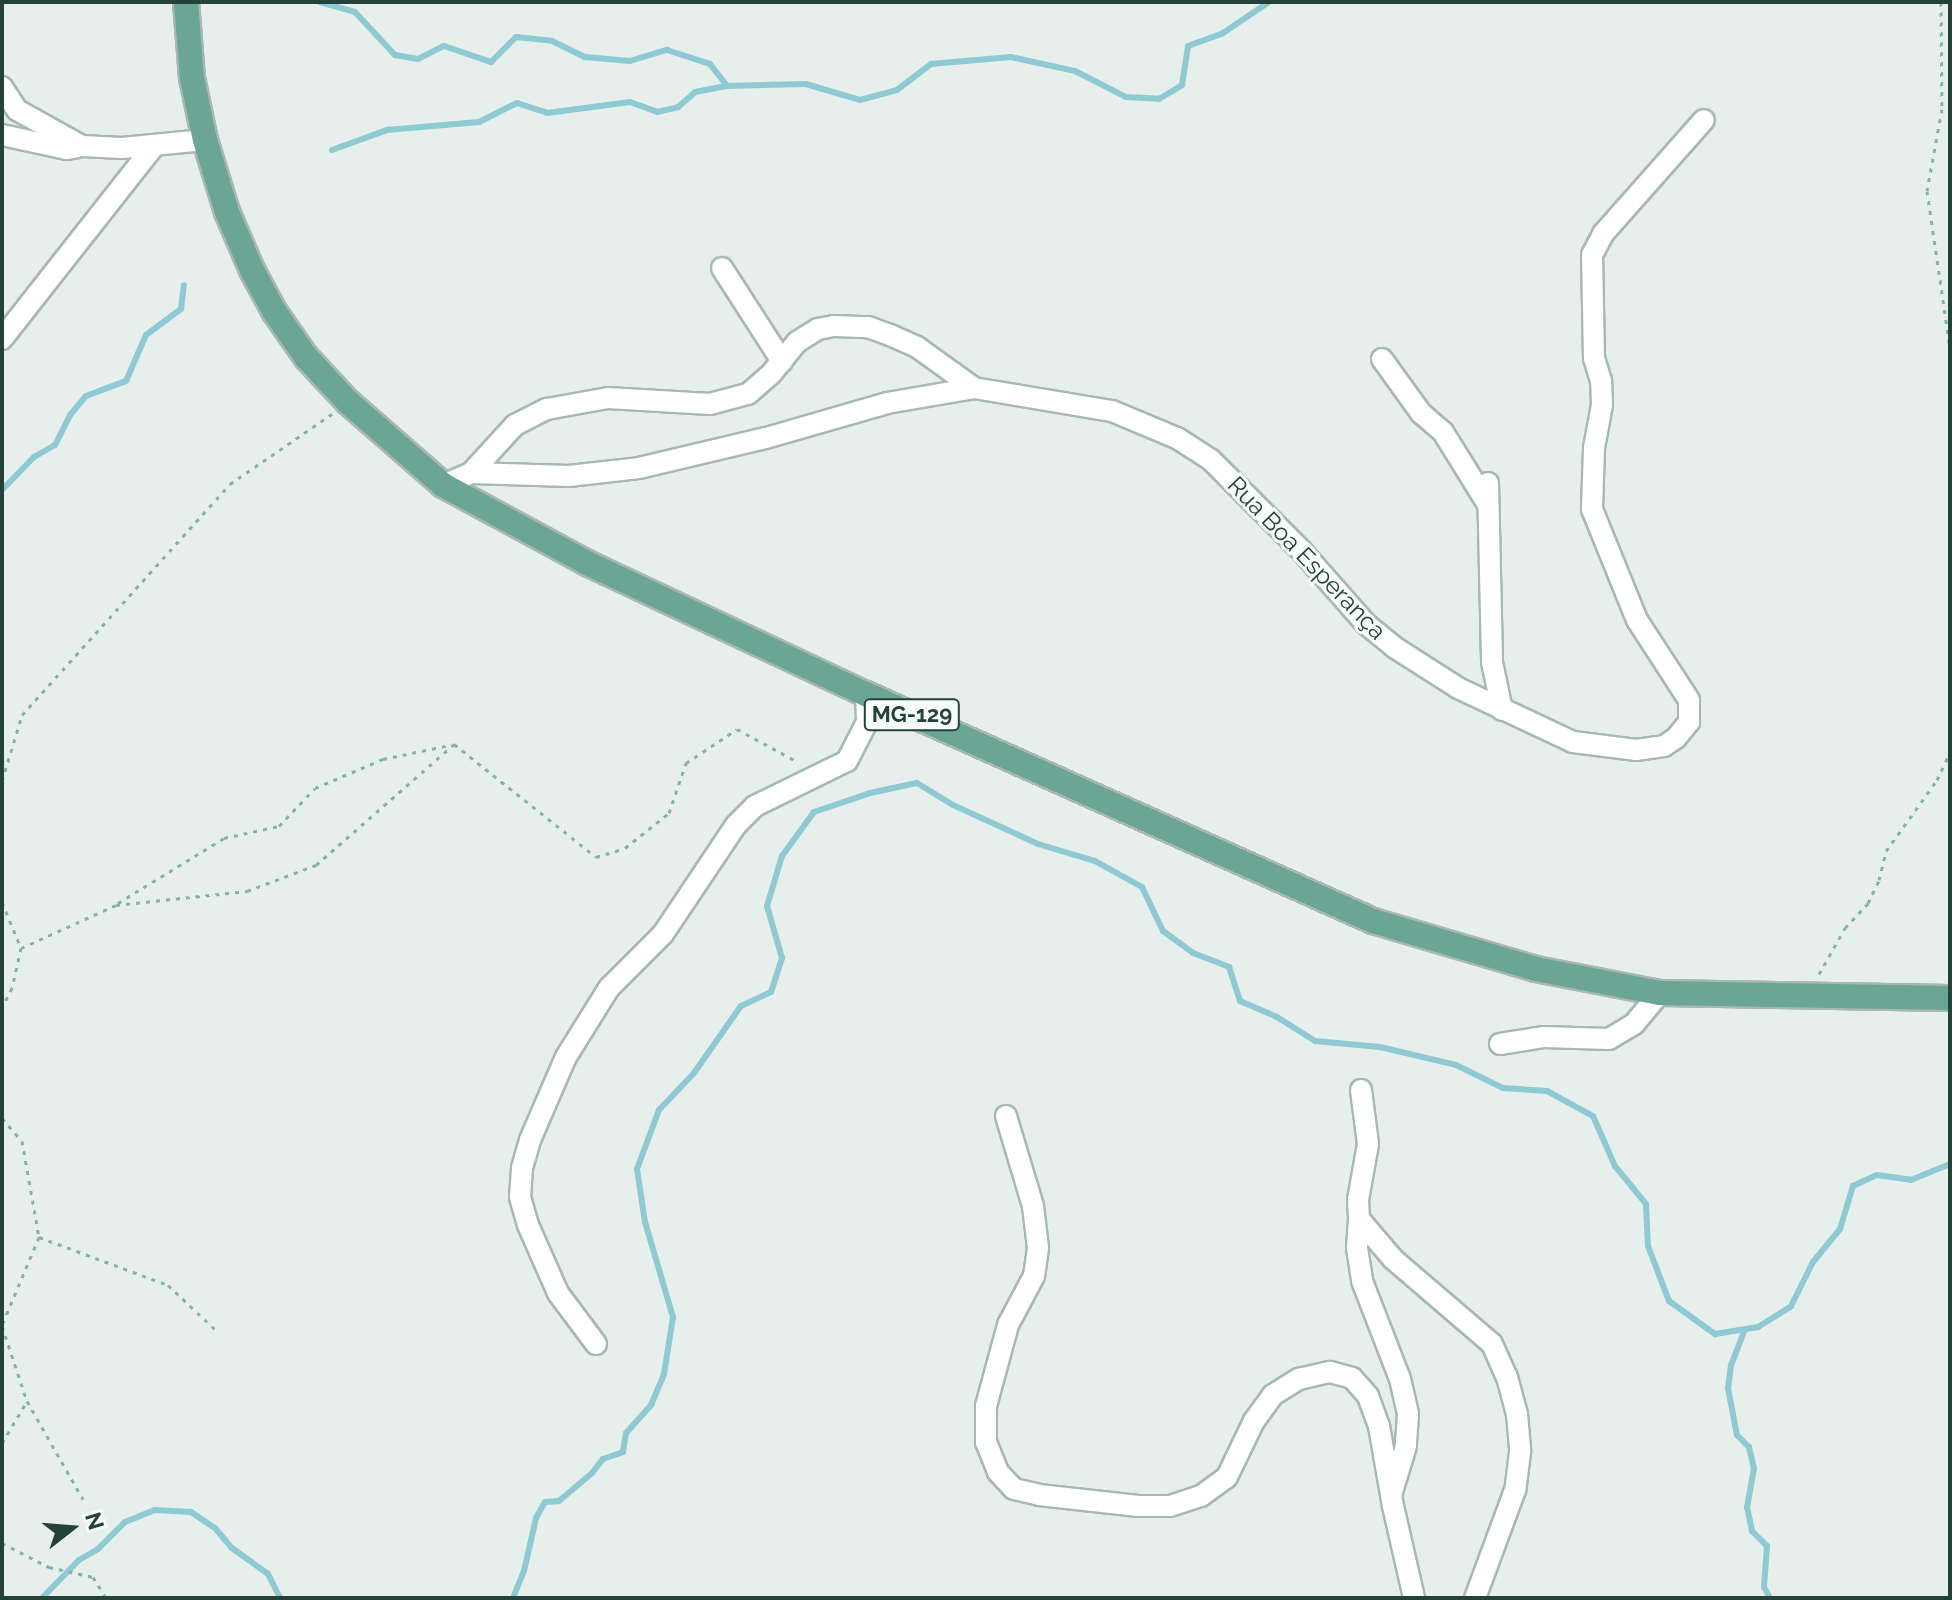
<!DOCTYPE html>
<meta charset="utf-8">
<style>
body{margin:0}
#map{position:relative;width:1952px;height:1600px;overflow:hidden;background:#e6efeb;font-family:Raleway,sans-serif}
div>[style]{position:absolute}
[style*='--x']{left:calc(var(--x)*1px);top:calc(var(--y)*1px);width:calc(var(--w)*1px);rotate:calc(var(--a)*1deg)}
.stream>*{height:6px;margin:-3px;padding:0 3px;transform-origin:3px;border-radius:3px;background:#8ec9d4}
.path>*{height:3px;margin-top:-1.5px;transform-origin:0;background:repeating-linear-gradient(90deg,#86b3a5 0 4px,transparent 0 10px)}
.roads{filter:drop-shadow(2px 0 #a8b8b2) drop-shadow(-2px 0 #a8b8b2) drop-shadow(0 2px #a8b8b2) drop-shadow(0 -2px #a8b8b2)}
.minor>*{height:20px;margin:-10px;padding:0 10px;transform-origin:10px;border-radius:10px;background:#fff}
.major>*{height:24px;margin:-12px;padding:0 12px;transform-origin:12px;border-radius:12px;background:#6aa596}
span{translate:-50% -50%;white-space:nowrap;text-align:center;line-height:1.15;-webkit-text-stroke:6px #f7fbf9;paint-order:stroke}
.shield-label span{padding:2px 6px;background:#f7fbf9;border:2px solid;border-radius:6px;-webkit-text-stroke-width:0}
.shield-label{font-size:22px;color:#24423a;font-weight:700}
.street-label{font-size:24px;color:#24423a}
.frame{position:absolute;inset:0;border:4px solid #24423a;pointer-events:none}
.north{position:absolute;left:32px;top:1488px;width:80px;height:80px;-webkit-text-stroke:6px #f7fbf9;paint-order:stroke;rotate:73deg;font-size:22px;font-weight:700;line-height:32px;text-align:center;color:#24423a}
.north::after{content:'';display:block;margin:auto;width:28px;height:36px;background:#24423a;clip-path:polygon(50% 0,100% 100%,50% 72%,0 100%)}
</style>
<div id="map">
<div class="stream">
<i style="--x:320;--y:2;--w:36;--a:16"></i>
<i style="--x:355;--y:12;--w:59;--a:47.1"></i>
<i style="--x:395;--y:55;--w:23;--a:10"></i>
<i style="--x:418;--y:59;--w:29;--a:-27"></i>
<i style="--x:444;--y:46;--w:50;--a:18.8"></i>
<i style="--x:491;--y:62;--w:35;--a:-45"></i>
<i style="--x:516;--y:37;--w:36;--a:6"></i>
<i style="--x:552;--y:41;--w:37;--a:26"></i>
<i style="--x:585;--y:57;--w:45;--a:5.1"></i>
<i style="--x:630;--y:61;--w:39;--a:-17"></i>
<i style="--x:667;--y:50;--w:45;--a:18"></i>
<i style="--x:710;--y:64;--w:28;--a:52"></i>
<i style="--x:727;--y:86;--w:79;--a:-1.5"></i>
<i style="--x:806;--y:84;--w:56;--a:16.5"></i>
<i style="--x:860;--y:100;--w:38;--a:-15"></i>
<i style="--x:897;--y:90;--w:43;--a:-37.4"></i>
<i style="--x:931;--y:64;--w:80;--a:-5"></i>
<i style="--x:1011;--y:57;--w:66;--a:12.3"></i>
<i style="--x:1075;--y:71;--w:57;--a:27"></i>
<i style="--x:1126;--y:97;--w:33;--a:3"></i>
<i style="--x:1159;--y:99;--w:27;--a:-31"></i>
<i style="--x:1182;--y:85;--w:39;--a:-81"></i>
<i style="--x:1188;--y:46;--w:37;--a:-20"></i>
<i style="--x:1223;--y:33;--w:55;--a:-34"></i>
<i style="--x:332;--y:150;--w:59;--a:-20"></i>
<i style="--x:387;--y:130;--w:92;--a:-5"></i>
<i style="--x:479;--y:122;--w:42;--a:-26.6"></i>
<i style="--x:517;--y:103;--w:32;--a:18"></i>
<i style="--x:547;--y:113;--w:84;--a:-7.5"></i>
<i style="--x:630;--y:102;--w:29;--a:20"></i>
<i style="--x:657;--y:112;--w:22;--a:-13"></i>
<i style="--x:678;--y:107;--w:23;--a:-41"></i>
<i style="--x:695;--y:92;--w:33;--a:-11"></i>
<i style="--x:2;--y:490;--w:46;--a:-45.9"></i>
<i style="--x:34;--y:457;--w:24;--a:-30"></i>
<i style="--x:55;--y:445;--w:34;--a:-63"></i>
<i style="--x:70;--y:415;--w:25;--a:-50"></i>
<i style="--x:86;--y:396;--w:43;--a:-20.6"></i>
<i style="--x:126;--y:381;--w:50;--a:-66.5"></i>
<i style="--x:146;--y:335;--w:44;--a:-36.6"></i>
<i style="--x:181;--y:309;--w:24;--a:-83"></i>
<i style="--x:1745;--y:1329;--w:39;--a:111"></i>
<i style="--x:1731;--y:1365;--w:23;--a:97"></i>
<i style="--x:1728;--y:1388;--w:48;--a:79.2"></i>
<i style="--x:1737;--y:1435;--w:17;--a:45"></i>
<i style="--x:1749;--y:1447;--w:22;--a:77"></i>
<i style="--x:1754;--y:1468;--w:40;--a:100"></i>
<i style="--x:1747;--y:1507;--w:25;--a:78"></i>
<i style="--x:1752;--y:1531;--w:21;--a:45"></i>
<i style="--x:1767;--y:1546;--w:41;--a:94.2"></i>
<i style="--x:1764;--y:1587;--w:13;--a:61"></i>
<i style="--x:42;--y:1598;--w:53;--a:-45.8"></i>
<i style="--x:79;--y:1560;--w:22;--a:-30"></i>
<i style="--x:98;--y:1549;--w:38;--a:-45"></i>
<i style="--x:125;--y:1522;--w:32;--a:-22"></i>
<i style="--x:155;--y:1510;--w:36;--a:3"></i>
<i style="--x:191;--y:1512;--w:29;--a:34"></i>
<i style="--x:215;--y:1528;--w:26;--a:50"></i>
<i style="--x:232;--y:1548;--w:44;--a:35.8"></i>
<i style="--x:268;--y:1574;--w:27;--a:63"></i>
<i style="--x:513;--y:1598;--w:29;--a:-68"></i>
<i style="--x:524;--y:1571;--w:54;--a:-77.2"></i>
<i style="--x:536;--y:1518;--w:18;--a:-61"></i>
<i style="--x:545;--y:1502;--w:14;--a:-4"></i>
<i style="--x:559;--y:1501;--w:43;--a:-40.3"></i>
<i style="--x:592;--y:1473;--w:18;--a:-52"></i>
<i style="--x:603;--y:1459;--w:21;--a:-19"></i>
<i style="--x:623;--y:1452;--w:19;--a:-81"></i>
<i style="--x:626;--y:1433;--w:38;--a:-48"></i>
<i style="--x:651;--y:1405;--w:34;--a:-67"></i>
<i style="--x:664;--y:1374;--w:58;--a:-81"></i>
<i style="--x:673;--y:1317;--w:99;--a:-106.4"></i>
<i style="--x:645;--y:1222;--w:54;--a:-98.6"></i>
<i style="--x:637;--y:1169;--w:63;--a:-69.6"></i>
<i style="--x:659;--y:1110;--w:51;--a:-46.6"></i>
<i style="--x:694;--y:1073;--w:82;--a:-55"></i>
<i style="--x:741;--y:1006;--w:33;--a:-25"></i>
<i style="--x:771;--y:992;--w:36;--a:-72"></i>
<i style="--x:782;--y:958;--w:54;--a:-106.1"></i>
<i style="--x:767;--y:906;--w:52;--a:-73.3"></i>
<i style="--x:782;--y:856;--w:54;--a:-54"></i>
<i style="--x:814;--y:812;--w:59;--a:-18.7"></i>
<i style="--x:870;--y:793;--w:48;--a:-12"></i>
<i style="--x:917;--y:783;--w:42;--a:31.4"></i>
<i style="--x:953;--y:805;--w:94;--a:24.6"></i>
<i style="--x:1038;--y:844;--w:59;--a:16.6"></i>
<i style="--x:1095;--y:861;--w:54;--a:29"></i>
<i style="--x:1142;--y:887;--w:49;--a:64.5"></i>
<i style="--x:1163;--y:931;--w:37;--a:36"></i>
<i style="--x:1193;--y:953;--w:39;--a:21"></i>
<i style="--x:1229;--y:967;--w:36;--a:72"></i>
<i style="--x:1240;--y:1001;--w:40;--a:23.4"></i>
<i style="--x:1277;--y:1017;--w:45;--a:32.3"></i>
<i style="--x:1315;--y:1041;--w:65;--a:5.3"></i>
<i style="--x:1380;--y:1047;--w:78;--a:13.3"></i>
<i style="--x:1456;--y:1065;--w:52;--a:26.1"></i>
<i style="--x:1503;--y:1088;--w:44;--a:3.9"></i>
<i style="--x:1547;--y:1091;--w:52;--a:28.5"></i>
<i style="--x:1593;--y:1116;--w:55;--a:66.3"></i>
<i style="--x:1615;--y:1166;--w:49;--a:50.8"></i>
<i style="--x:1646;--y:1204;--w:42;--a:87.3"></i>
<i style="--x:1648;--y:1246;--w:59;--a:69.1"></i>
<i style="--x:1669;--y:1301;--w:57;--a:35.7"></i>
<i style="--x:1715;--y:1334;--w:44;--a:-9.2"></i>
<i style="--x:1758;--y:1327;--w:39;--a:-32"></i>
<i style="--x:1791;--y:1306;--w:49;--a:-63.4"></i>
<i style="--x:1813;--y:1262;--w:43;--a:-50.7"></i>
<i style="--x:1840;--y:1229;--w:45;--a:-73.2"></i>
<i style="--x:1853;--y:1186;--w:26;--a:-25"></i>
<i style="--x:1877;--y:1175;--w:34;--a:8"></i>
<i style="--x:1911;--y:1180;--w:42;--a:-22.3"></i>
</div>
<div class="path">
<i style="--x:1941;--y:2;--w:107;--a:89.5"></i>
<i style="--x:1942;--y:109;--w:83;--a:100.4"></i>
<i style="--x:1927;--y:191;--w:160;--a:81.7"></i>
<i style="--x:2;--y:781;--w:69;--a:-73.1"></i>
<i style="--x:22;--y:715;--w:311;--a:-48"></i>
<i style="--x:230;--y:484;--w:124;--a:-34.5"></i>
<i style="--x:2;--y:902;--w:50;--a:67.6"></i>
<i style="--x:21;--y:948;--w:41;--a:102.7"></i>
<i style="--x:12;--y:988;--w:22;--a:117"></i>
<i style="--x:118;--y:903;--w:124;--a:-31.5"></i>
<i style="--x:224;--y:838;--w:56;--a:-12.3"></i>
<i style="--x:279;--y:826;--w:52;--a:-46.5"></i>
<i style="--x:315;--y:788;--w:74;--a:-23.1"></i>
<i style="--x:383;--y:759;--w:68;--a:-11.8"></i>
<i style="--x:21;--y:948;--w:104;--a:-24.4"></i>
<i style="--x:116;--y:905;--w:132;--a:-6.1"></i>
<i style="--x:247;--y:891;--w:74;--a:-20.6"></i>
<i style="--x:316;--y:865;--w:184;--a:-41.2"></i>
<i style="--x:454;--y:744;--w:181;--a:38.5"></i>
<i style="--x:596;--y:857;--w:30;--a:-17"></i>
<i style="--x:625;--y:848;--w:56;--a:-38.5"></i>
<i style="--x:669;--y:813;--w:53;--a:-71.2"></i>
<i style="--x:686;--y:763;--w:61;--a:-33.7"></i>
<i style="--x:737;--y:729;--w:69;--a:28.4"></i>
<i style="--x:1819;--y:974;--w:53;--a:-60.5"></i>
<i style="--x:1845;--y:928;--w:34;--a:-47"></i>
<i style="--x:1868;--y:903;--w:25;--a:-64"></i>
<i style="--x:1879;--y:880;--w:30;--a:-76"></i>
<i style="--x:1886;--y:851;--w:87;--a:-54.3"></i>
<i style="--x:1937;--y:780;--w:31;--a:-65"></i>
<i style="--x:2;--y:1118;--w:30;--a:49"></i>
<i style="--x:22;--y:1141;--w:97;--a:80"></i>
<i style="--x:39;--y:1237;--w:95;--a:112.8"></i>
<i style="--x:39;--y:1237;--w:138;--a:20.4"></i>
<i style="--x:168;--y:1285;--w:70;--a:43.3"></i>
<i style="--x:2;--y:1326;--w:79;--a:71.6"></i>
<i style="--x:27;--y:1401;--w:113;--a:60.3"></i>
<i style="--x:2;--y:1443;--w:49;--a:-59.2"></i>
<i style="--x:2;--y:1543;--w:53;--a:27.1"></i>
<i style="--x:49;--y:1567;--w:45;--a:12.8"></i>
<i style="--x:93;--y:1577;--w:25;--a:58"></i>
</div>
<div class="roads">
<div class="minor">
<i style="--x:2;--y:87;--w:27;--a:57"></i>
<i style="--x:17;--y:110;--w:74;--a:29"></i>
<i style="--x:82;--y:146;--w:40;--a:2.9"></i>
<i style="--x:122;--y:148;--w:83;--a:-5.5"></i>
<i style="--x:2;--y:135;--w:66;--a:12.2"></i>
<i style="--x:67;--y:149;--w:11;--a:-10"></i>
<i style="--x:722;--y:268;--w:111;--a:57.2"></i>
<i style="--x:2;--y:339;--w:244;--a:-51.8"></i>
<i style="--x:1382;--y:359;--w:67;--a:54.2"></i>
<i style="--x:1421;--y:413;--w:29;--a:41"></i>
<i style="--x:1443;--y:432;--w:84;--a:58.2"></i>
<i style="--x:471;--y:473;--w:65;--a:-47.5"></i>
<i style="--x:515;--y:425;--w:36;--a:-27"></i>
<i style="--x:547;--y:409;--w:62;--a:-10.2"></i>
<i style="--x:608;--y:398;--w:102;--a:3.4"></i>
<i style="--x:710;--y:404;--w:39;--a:-15"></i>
<i style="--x:748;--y:394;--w:30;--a:-41"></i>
<i style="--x:771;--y:374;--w:41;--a:-50.9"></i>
<i style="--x:797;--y:342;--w:25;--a:-32"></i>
<i style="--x:818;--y:329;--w:16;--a:-11"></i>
<i style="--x:834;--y:326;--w:34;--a:2"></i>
<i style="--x:868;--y:327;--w:23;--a:20"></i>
<i style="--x:890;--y:335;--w:30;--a:24"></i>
<i style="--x:917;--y:347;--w:70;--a:35.7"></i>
<i style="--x:1488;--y:483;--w:179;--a:88.7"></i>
<i style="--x:1492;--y:662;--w:49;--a:78.2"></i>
<i style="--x:443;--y:485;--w:30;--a:-23"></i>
<i style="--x:471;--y:473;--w:98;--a:1.8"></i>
<i style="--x:569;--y:476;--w:70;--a:-6.5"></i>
<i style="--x:639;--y:468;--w:130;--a:-13.3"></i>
<i style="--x:766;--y:438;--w:126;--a:-16.1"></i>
<i style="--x:887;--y:403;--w:88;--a:-9.8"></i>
<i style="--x:974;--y:388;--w:140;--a:9.5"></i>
<i style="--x:1112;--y:411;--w:70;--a:22.6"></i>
<i style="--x:1177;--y:438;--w:40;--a:32.9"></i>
<i style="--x:1211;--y:460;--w:127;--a:45"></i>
<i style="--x:1301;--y:550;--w:98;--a:48.7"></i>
<i style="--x:1366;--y:624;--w:36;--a:39"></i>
<i style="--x:1394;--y:647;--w:76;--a:32.6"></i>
<i style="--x:1458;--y:688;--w:127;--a:25.2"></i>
<i style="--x:1573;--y:742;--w:64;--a:7.2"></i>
<i style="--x:1636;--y:750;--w:28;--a:-8"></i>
<i style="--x:1664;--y:746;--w:14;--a:-34"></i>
<i style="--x:1676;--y:738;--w:21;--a:-51"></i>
<i style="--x:1689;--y:722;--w:22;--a:-90"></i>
<i style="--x:1689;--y:700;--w:95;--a:-123"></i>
<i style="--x:1637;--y:620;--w:120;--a:-112.1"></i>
<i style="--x:1592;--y:509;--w:61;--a:-88.1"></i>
<i style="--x:1594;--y:448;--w:44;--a:-79.5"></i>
<i style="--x:1602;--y:405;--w:24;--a:-92"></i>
<i style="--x:1601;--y:381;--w:24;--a:-107"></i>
<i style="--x:1594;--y:358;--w:103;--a:-91.1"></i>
<i style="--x:1592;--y:255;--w:24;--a:-62"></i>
<i style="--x:1603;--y:234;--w:152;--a:-48.5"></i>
<i style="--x:1500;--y:1044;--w:45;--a:-9"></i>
<i style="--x:1544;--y:1037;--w:65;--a:1.8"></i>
<i style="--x:1609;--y:1039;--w:29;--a:-31"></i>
<i style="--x:1634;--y:1024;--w:40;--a:-50"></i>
<i style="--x:1361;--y:1090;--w:54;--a:82.6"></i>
<i style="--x:1368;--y:1144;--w:57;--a:100.1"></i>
<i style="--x:1358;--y:1200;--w:19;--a:87"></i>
<i style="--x:1359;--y:1219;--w:52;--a:49.6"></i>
<i style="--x:1393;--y:1259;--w:130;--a:40.6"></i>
<i style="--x:1492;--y:1344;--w:36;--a:66"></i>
<i style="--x:1507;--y:1377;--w:38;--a:75"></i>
<i style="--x:1517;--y:1414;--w:38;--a:85"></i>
<i style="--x:1520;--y:1452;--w:38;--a:97"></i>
<i style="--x:1515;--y:1490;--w:115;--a:110.3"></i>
<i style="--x:1006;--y:1116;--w:94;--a:73.3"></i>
<i style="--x:1033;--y:1206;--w:42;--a:83.2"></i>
<i style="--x:1038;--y:1248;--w:28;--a:98"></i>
<i style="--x:1034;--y:1276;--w:55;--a:118"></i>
<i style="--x:1008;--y:1325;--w:84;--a:105.2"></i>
<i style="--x:986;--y:1406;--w:36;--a:90"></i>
<i style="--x:986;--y:1442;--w:32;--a:68"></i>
<i style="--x:998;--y:1472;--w:23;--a:47"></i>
<i style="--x:1014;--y:1489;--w:26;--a:13"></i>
<i style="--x:1039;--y:1495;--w:100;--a:6.3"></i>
<i style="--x:1138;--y:1506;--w:32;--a:0"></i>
<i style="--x:1170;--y:1506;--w:33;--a:-18"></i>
<i style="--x:1201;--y:1496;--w:32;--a:-36"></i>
<i style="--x:1227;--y:1477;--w:62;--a:-64.3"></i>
<i style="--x:1254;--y:1421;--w:32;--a:-54"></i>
<i style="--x:1273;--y:1395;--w:31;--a:-32"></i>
<i style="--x:1299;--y:1379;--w:32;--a:-13"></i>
<i style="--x:1330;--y:1372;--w:23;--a:15"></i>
<i style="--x:1352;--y:1378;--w:24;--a:48"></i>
<i style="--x:1368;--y:1396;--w:32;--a:70"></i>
<i style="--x:1379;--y:1426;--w:81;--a:80.1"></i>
<i style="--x:1393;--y:1506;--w:94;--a:77.1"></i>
<i style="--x:1359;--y:1219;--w:29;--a:94"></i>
<i style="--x:1357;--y:1248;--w:33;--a:81"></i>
<i style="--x:1362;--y:1281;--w:105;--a:68.8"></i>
<i style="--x:1400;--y:1379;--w:36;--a:77"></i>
<i style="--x:1408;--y:1414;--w:32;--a:94"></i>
<i style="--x:1406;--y:1446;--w:48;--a:106.9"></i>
<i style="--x:596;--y:1344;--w:64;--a:-126.7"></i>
<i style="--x:558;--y:1293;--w:74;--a:-113.8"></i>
<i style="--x:528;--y:1225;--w:29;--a:-106"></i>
<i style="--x:520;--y:1197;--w:29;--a:-86"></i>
<i style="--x:522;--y:1168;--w:29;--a:-74"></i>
<i style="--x:530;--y:1140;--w:90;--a:-66.6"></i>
<i style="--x:566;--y:1057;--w:81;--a:-58.1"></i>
<i style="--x:609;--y:988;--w:76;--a:-45"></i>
<i style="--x:663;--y:934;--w:131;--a:-56.2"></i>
<i style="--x:736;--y:825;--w:27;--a:-45"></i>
<i style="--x:755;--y:806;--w:102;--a:-26.1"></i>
<i style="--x:847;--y:761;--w:44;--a:-62.9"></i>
<i style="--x:867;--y:722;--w:28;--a:-92"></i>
</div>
<div class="major">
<i style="--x:186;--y:2;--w:76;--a:85.5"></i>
<i style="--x:192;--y:78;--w:63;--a:78.2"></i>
<i style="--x:205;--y:140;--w:75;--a:73"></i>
<i style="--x:227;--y:212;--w:63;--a:66.7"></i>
<i style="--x:252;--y:270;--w:47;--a:61.8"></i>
<i style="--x:274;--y:311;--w:56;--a:55.2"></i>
<i style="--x:306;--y:357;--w:62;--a:47"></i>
<i style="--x:348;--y:402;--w:126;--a:41.1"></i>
<i style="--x:443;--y:485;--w:164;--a:28.4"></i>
<i style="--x:587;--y:563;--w:308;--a:25.2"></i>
<i style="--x:866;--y:694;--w:555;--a:24.12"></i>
<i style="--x:1373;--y:921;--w:170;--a:16.4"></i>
<i style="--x:1536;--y:969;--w:126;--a:11"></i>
<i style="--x:1660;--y:993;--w:290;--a:1"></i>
</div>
</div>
<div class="shield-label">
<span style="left:912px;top:715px">MG-129</span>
</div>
<div class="street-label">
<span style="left:1307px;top:558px;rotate:46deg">Rua Boa Esperança</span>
</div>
<div class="frame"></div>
<div class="north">N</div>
</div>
